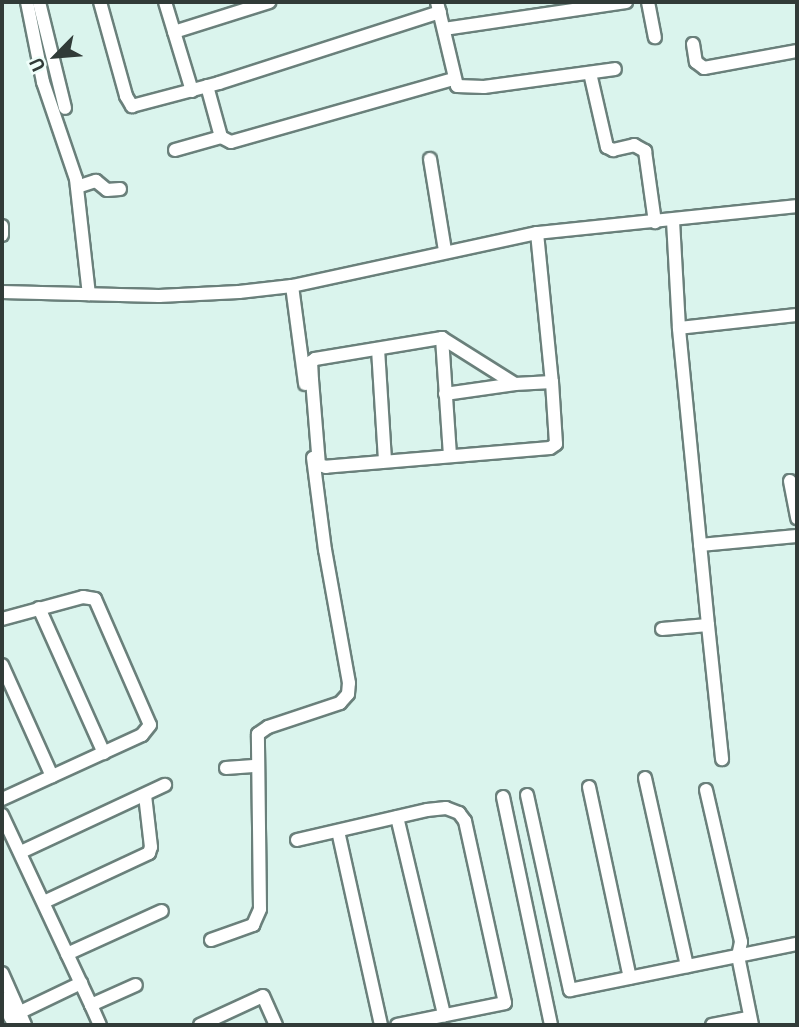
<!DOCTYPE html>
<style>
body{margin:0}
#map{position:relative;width:799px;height:1027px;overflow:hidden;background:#daf4ed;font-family:"PT Sans",sans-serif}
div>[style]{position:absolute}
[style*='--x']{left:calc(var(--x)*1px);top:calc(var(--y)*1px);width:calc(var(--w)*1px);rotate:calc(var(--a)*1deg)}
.roads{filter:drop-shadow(2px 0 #6a807b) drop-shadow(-2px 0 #6a807b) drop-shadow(0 2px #6a807b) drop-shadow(0 -2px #6a807b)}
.minor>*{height:12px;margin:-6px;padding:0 6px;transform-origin:6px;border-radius:6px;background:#fff}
span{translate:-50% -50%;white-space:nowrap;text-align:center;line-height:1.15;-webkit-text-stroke:5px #effefa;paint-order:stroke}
.frame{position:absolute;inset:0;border:4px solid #313b38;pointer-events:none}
.north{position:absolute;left:21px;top:21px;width:70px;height:70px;-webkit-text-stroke:5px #effefa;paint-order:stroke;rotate:245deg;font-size:19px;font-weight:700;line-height:28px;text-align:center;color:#313b38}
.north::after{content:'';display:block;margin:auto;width:24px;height:32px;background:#313b38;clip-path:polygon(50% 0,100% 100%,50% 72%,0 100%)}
</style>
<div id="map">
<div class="roads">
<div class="minor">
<i style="--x:27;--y:2;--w:82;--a:78.7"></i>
<i style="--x:43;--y:82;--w:102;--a:71.2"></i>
<i style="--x:76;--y:179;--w:116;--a:83.6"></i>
<i style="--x:39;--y:2;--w:109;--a:76.2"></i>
<i style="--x:100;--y:2;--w:98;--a:74.5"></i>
<i style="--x:126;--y:96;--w:12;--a:59"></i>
<i style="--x:132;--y:106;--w:90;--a:-14.8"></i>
<i style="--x:219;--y:83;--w:232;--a:-17.8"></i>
<i style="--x:165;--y:2;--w:93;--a:73.1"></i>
<i style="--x:437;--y:2;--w:86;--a:76.6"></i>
<i style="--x:457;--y:86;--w:27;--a:2"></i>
<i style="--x:484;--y:87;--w:132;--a:-7.8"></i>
<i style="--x:648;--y:2;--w:36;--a:79"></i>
<i style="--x:444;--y:29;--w:184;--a:-8.4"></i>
<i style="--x:174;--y:32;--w:100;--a:-17.5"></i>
<i style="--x:693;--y:44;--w:18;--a:81"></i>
<i style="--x:696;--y:62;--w:10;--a:37"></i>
<i style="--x:704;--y:68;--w:95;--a:-10.4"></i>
<i style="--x:590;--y:73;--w:76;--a:77.1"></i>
<i style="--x:607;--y:147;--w:7;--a:27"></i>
<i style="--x:613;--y:150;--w:22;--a:-13"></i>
<i style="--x:634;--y:145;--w:13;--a:29"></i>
<i style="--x:645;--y:151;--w:72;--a:82"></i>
<i style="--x:207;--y:86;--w:53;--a:74.6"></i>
<i style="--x:221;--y:137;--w:11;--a:27"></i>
<i style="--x:231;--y:142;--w:232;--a:-15.8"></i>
<i style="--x:175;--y:150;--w:48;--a:-15.8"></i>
<i style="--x:430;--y:159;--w:93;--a:80.7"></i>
<i style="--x:77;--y:187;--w:20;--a:-18"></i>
<i style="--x:96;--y:181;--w:14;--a:39"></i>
<i style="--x:107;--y:190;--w:13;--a:-4"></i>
<i style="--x:2;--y:226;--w:9;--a:90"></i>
<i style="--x:537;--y:233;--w:150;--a:84.3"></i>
<i style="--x:552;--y:382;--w:62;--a:86.3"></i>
<i style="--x:556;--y:444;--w:7;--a:146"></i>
<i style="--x:550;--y:448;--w:225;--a:175.2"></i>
<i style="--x:326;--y:467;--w:7;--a:-164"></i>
<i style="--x:319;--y:465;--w:85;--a:-94.7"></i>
<i style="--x:312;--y:380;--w:18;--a:-93"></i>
<i style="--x:311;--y:362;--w:5;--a:-37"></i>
<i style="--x:315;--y:359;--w:129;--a:-9.4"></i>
<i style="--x:442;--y:338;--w:86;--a:32.2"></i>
<i style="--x:515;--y:384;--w:37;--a:-3"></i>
<i style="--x:292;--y:286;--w:99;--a:82.4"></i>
<i style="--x:2;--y:292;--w:157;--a:1.5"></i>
<i style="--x:159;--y:296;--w:80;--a:-2.9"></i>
<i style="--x:239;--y:292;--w:53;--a:-6.5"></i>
<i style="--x:292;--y:286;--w:251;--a:-12.2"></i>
<i style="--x:537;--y:233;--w:261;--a:-5.9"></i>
<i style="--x:679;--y:328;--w:119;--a:-6.3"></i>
<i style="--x:442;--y:338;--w:118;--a:86.1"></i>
<i style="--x:378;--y:349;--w:111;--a:86.4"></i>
<i style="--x:445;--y:394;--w:71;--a:-8.1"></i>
<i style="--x:790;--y:481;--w:38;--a:79"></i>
<i style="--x:700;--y:545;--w:97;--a:-5.3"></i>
<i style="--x:39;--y:608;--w:159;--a:65.9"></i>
<i style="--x:2;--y:619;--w:84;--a:-15.2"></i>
<i style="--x:83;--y:597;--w:12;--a:9"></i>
<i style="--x:95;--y:599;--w:137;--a:66.4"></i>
<i style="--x:150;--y:725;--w:13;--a:129"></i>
<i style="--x:142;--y:735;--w:154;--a:155.4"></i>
<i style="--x:708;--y:625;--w:135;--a:84"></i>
<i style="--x:662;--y:629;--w:46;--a:-5"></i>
<i style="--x:708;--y:625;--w:298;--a:-95.6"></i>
<i style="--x:679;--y:328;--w:107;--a:-93.2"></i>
<i style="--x:2;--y:665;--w:122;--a:65.8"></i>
<i style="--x:226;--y:768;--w:31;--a:-4"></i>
<i style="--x:645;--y:778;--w:193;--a:77.4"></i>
<i style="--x:589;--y:787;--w:195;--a:77.9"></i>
<i style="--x:706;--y:790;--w:156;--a:77"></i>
<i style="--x:741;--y:942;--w:14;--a:102"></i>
<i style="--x:738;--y:956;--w:70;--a:78.5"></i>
<i style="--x:527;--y:795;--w:200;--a:77.6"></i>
<i style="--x:570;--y:990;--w:232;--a:-11.5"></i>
<i style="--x:503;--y:797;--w:233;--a:78.1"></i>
<i style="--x:2;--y:815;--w:210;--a:64.9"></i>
<i style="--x:91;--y:1005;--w:49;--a:-24"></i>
<i style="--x:397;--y:817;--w:204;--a:76.6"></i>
<i style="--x:338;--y:831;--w:199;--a:77.5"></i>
<i style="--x:297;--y:840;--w:133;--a:-13"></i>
<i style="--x:427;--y:810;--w:19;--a:-6"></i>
<i style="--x:446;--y:808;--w:14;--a:21"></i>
<i style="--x:459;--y:813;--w:10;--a:53"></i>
<i style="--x:465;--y:821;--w:186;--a:77.6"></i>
<i style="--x:505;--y:1003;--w:110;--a:168.5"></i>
<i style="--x:21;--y:852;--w:159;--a:-25"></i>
<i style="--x:44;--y:902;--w:116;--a:-25"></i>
<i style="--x:149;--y:853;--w:6;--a:-72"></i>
<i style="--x:151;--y:847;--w:52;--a:-96.6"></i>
<i style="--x:211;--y:940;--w:45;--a:-19.7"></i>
<i style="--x:253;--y:925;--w:17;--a:-66"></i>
<i style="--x:260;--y:909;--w:175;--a:-90.7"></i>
<i style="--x:258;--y:734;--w:12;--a:-35"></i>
<i style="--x:268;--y:727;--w:76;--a:-18.4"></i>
<i style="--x:340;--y:703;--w:12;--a:-48"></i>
<i style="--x:348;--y:694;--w:11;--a:-85"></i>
<i style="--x:349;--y:683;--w:135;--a:-100.2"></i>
<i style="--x:325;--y:550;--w:93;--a:-97.4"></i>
<i style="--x:67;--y:954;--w:104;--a:-24.4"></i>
<i style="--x:2;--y:973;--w:57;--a:66.1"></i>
<i style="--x:2;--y:998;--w:30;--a:66"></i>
<i style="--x:91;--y:1005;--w:22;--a:66"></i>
<i style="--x:10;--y:1017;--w:79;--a:-25.6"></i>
<i style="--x:200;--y:1025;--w:69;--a:-24.7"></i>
<i style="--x:263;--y:996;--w:32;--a:66"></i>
<i style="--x:712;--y:1025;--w:38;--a:-11"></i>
</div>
</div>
<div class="frame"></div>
<div class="north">U</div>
</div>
